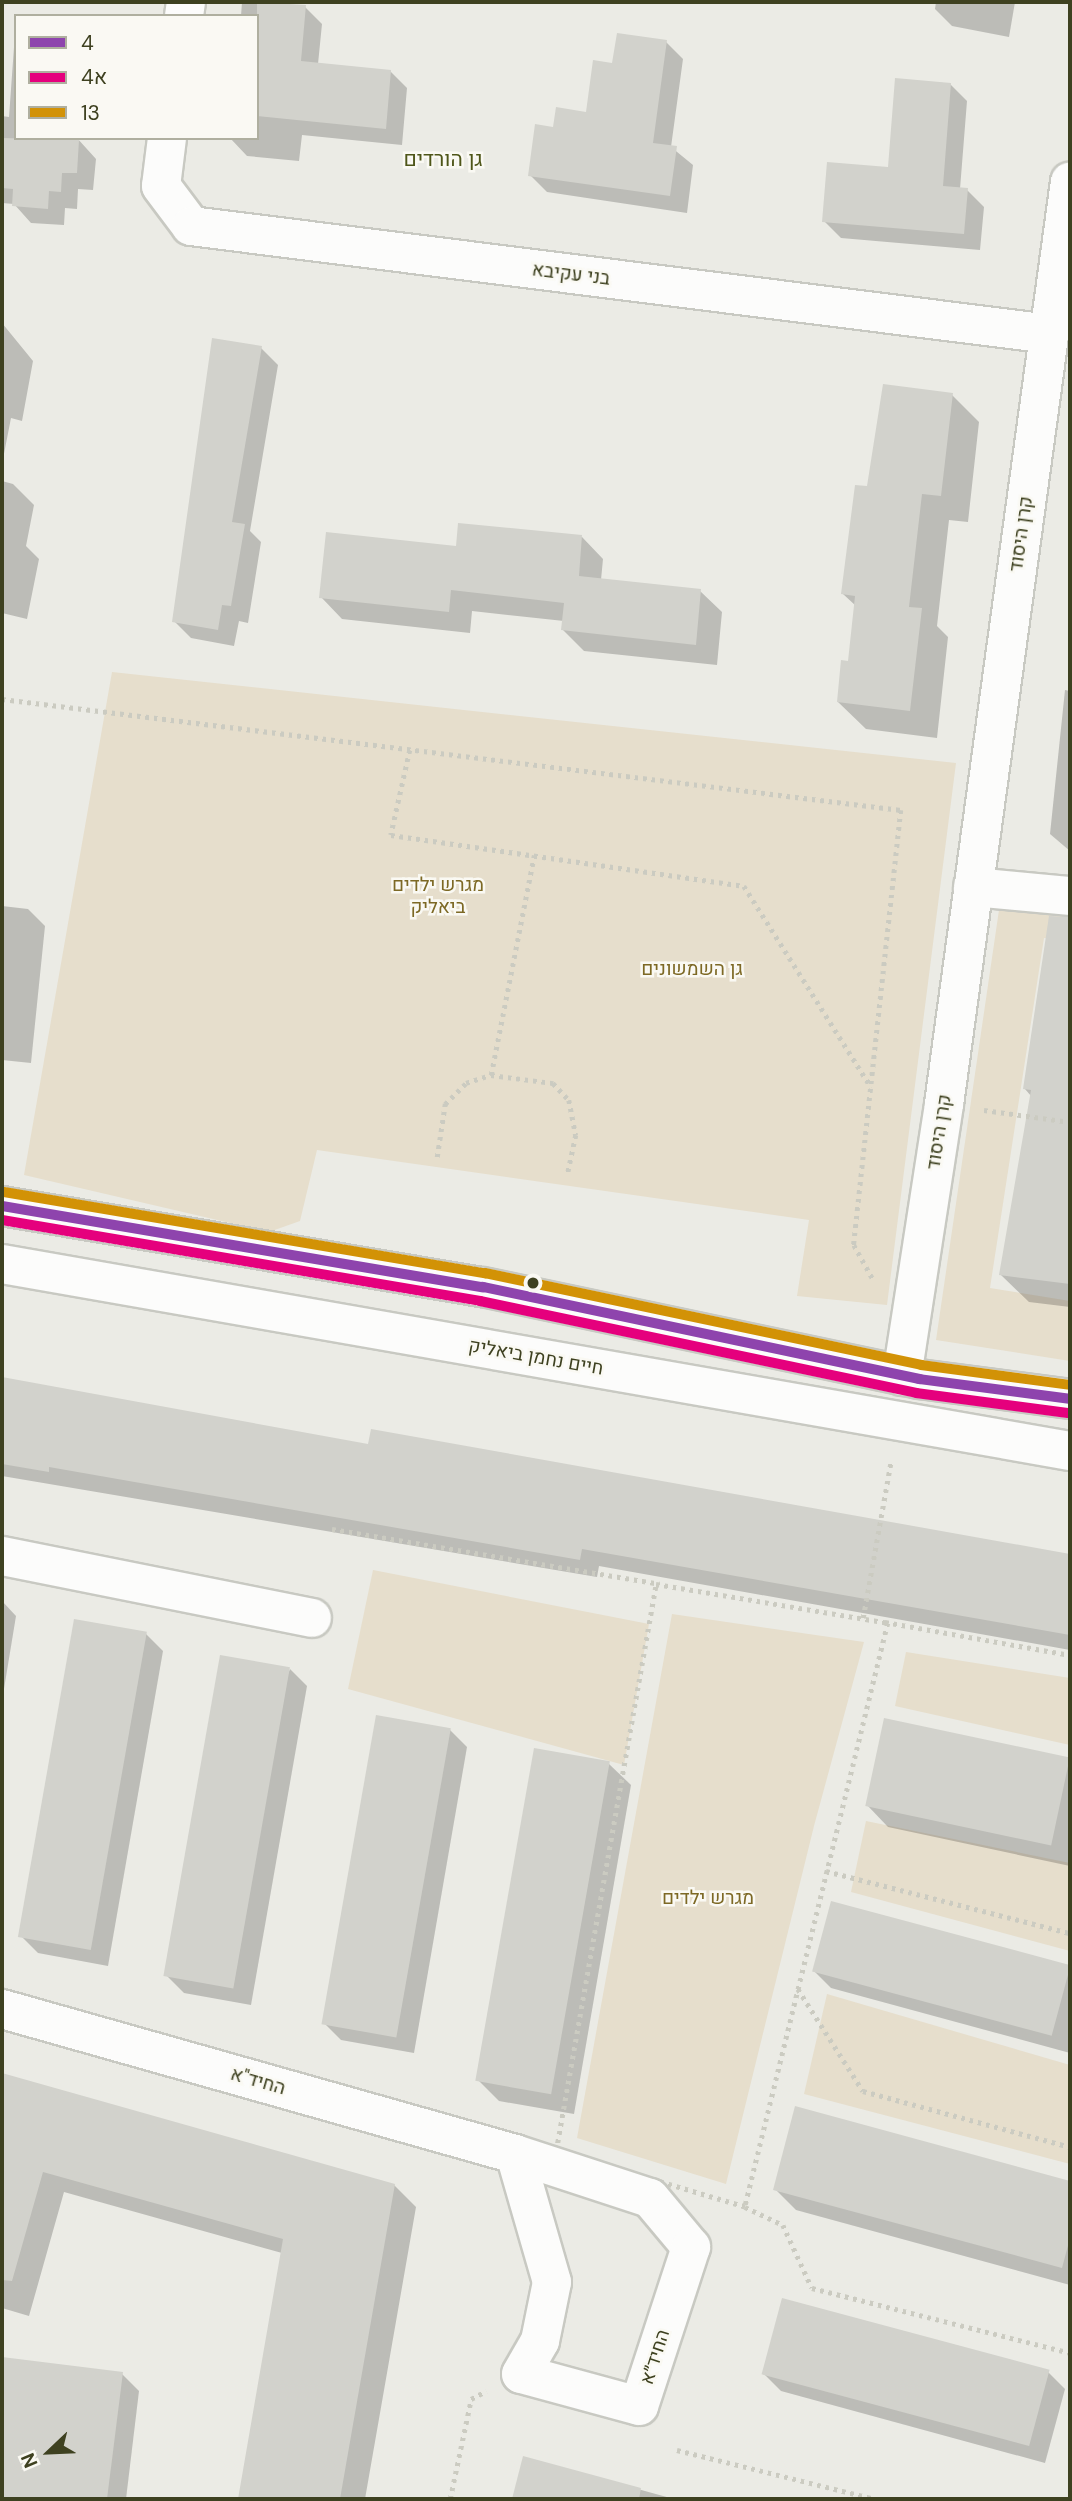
<!DOCTYPE html>
<meta charset="utf-8">
<style>
body{margin:0}
#map{position:relative;width:1072px;height:2501px;overflow:hidden;background:#ebebe5;font-family:"DM Sans",Heebo,sans-serif}
div>[style]{position:absolute}
[style*='--x']{left:calc(var(--x)*1px);top:calc(var(--y)*1px);width:calc(var(--w)*1px);rotate:calc(var(--a)*1deg)}
.green>*{inset:0;background:#e6decc}
.shadow>*{inset:0;background:#0003}
.building>*{inset:0;background:#d2d2cc;transform-origin:0 0}
.path>*{height:4.5px;margin-top:-2.25px;transform-origin:0;background:repeating-linear-gradient(90deg,#cbcbc1 0 3.5px,transparent 0 8.5px)}
.roads{filter:drop-shadow(2px 0 #c8c9c2) drop-shadow(-2px 0 #c8c9c2) drop-shadow(0 2px #c8c9c2) drop-shadow(0 -2px #c8c9c2)}
.street>*{height:38px;margin:-19px;padding:0 19px;transform-origin:19px;border-radius:19px;background:#fcfcfb}
.secondary>*{height:38px;margin:-19px;padding:0 19px;transform-origin:19px;border-radius:19px;background:#fcfcfb}
.bus-1>*{height:10px;margin:-5px;padding:0 5px;transform-origin:5px;border-radius:5px;background:#8e44ad}
.bus-2>*{height:10px;margin:-5px;padding:0 5px;transform-origin:5px;border-radius:5px;background:#e5007d}
.bus-3>*{height:10px;margin:-5px;padding:0 5px;transform-origin:5px;border-radius:5px;background:#d29206}
.dots>*{width:19px;height:19px;translate:-50% -50%;box-sizing:border-box;border:4px solid #faf9f3;border-radius:50%}
span{translate:-50% -50%;white-space:nowrap;text-align:center;line-height:1.15;-webkit-text-stroke:5px #faf9f3;paint-order:stroke}
.street-label{font-size:19px;color:#3e4120}
.park-label{font-size:19px;color:#7d6925}
.neighbourhood-label{font-size:21px;color:#4e5619}
.frame{position:absolute;inset:0;border:4px solid #3e4120;pointer-events:none}
.legend{position:absolute;left:14px;top:14px;width:245px;height:126px;box-sizing:border-box;background:#faf9f3;border:2px solid #afaf9f;margin:0;padding:9px 12px;list-style:none;font-size:21px;color:#3e4120}
.legend li{display:flex;align-items:center;gap:14px;height:35px}
.legend b{width:35px;border:2px solid #afaf9f}
.north{position:absolute;left:14px;top:2417px;width:70px;height:70px;-webkit-text-stroke:5px #faf9f3;paint-order:stroke;rotate:247deg;font-size:19px;font-weight:700;line-height:28px;text-align:center;color:#3e4120}
.north::after{content:'';display:block;margin:auto;width:24px;height:32px;background:#3e4120;clip-path:polygon(50% 0,100% 100%,50% 72%,0 100%)}
</style>
<div id="map">
<div class="green">
<i style="clip-path:polygon(112px 672px,956px 763px,887px 1305px,797px 1296px,809px 1220px,317px 1150px,300px 1221px,269px 1232px,24px 1175px)"></i>
<i style="clip-path:polygon(999px 910px,1070px 917px,1070px 940px,1044px 938px,990px 1288px,1070px 1301px,1070px 1361px,936px 1340px)"></i>
<i style="clip-path:polygon(373px 1570px,649px 1624px,624px 1765px,348px 1689px)"></i>
<i style="clip-path:polygon(672px 1614px,864px 1642px,814px 1826px,726px 2184px,577px 2138px)"></i>
<i style="clip-path:polygon(906px 1652px,1070px 1678px,1070px 1745px,895px 1706px)"></i>
<i style="clip-path:polygon(866px 1821px,1070px 1863px,1070px 1951px,851px 1892px)"></i>
<i style="clip-path:polygon(827px 1994px,1070px 2065px,1070px 2164px,804px 2094px)"></i>
</div>
<div class="shadow">
<i style="clip-path:polygon(242px 2px,305px 7px,322px 24px,318px 64px,390px 71px,407px 88px,402px 145px,302px 135px,299px 161px,247px 156px,230px 138px,257px 138px,257px 16px,241px 16px)"></i>
<i style="clip-path:polygon(936px 2px,1015px 2px,1009px 37px,952px 26px,935px 9px)"></i>
<i style="clip-path:polygon(666px 42px,683px 59px,671px 147px,693px 165px,687px 213px,547px 192px,530px 175px,555px 129px,587px 114px,614px 65px)"></i>
<i style="clip-path:polygon(14px 47px,16px 138px,77px 138px,96px 159px,93px 190px,78px 189px,77px 209px,65px 208px,64px 225px,31px 223px,14px 204px,2px 203px,2px 116px,9px 117px)"></i>
<i style="clip-path:polygon(950px 84px,967px 101px,960px 189px,967px 190px,984px 207px,980px 250px,841px 238px,824px 221px,889px 169px)"></i>
<i style="clip-path:polygon(2px 323px,33px 361px,22px 421px,11px 418px,2px 464px)"></i>
<i style="clip-path:polygon(261px 348px,278px 365px,250px 531px,261px 542px,248px 623px,239px 621px,234px 646px,191px 638px,174px 621px)"></i>
<i style="clip-path:polygon(952px 395px,979px 422px,968px 522px,949px 520px,937px 626px,948px 637px,937px 738px,866px 729px,838px 702px,849px 663px,856px 606px,843px 594px,869px 488px)"></i>
<i style="clip-path:polygon(2px 481px,13px 484px,34px 505px,26px 546px,39px 559px,27px 619px,2px 613px)"></i>
<i style="clip-path:polygon(582px 537px,603px 559px,601px 580px,700px 591px,722px 612px,717px 665px,584px 651px,563px 630px,564px 621px,472px 611px,470px 633px,342px 619px,321px 597px,458px 548px)"></i>
<i style="clip-path:polygon(1065px 690px,1070px 691px,1070px 851px,1050px 834px)"></i>
<i style="clip-path:polygon(2px 906px,28px 909px,45px 926px,31px 1063px,2px 1060px)"></i>
<i style="clip-path:polygon(1046px 950px,1070px 953px,1070px 1307px,1029px 1302px,1001px 1275px,1031px 1096px,1025px 1089px)"></i>
<i style="clip-path:polygon(2px 1379px,370px 1446px,373px 1431px,1070px 1556px,1070px 1650px,599px 1566px,597px 1577px,2px 1476px)"></i>
<i style="clip-path:polygon(2px 1601px,16px 1616px,2px 1701px)"></i>
<i style="clip-path:polygon(146px 1634px,163px 1651px,108px 1966px,38px 1953px,21px 1936px)"></i>
<i style="clip-path:polygon(290px 1669px,307px 1686px,251px 2005px,184px 1993px,167px 1976px)"></i>
<i style="clip-path:polygon(885px 1720px,1070px 1760px,1070px 1866px,888px 1827px,867px 1805px)"></i>
<i style="clip-path:polygon(450px 1730px,467px 1747px,414px 2053px,341px 2040px,324px 2023px)"></i>
<i style="clip-path:polygon(609px 1764px,631px 1785px,574px 2114px,499px 2101px,478px 2080px)"></i>
<i style="clip-path:polygon(833px 1903px,1070px 1968px,1070px 2053px,831px 1988px,814px 1971px)"></i>
<i style="clip-path:polygon(2px 2075px,394px 2185px,416px 2207px,365px 2499px,239px 2499px,282px 2253px,64px 2192px,29px 2316px,2px 2308px)"></i>
<i style="clip-path:polygon(796px 2108px,1070px 2183px,1070px 2285px,796px 2210px,775px 2189px)"></i>
<i style="clip-path:polygon(2px 2358px,122px 2374px,139px 2391px,126px 2499px,2px 2499px)"></i>
<i style="clip-path:polygon(1048px 2372px,1065px 2389px,1045px 2463px,781px 2391px,764px 2374px)"></i>
<i style="clip-path:polygon(525px 2458px,674px 2499px,514px 2499px)"></i>
</div>
<div class="building">
<i style="clip-path:polygon(257px 2px,306px 5px,301px 61px,391px 70px,386px 129px,257px 116px)"></i>
<i style="clip-path:polygon(617px 33px,667px 40px,653px 143px,677px 146px,670px 196px,528px 176px,535px 124px,553px 127px,556px 107px,586px 112px,593px 60px,612px 63px)"></i>
<i style="clip-path:polygon(895px 78px,951px 83px,943px 186px,968px 188px,964px 234px,822px 222px,827px 162px,888px 167px)"></i>
<i style="clip-path:polygon(2px 138px,79px 140px,77px 173px,62px 173px,61px 192px,49px 191px,48px 209px,12px 206px,13px 189px,2px 188px)"></i>
<i style="clip-path:polygon(212px 338px,262px 346px,232px 522px,245px 524px,231px 606px,222px 605px,218px 630px,172px 622px)"></i>
<i style="clip-path:polygon(883px 384px,953px 393px,941px 496px,922px 494px,909px 607px,922px 608px,910px 711px,837px 702px,841px 660px,848px 661px,855px 596px,841px 594px,855px 485px,867px 486px)"></i>
<i style="clip-path:polygon(458px 523px,582px 535px,579px 576px,701px 589px,696px 645px,561px 630px,564px 603px,451px 590px,449px 612px,319px 598px,326px 532px,456px 546px)"></i>
<i style="clip-path:polygon(1049px 916px,1070px 917px,1070px 1284px,999px 1275px,1031px 1090px,1023px 1089px)"></i>
<i style="clip-path:polygon(2px 1377px,368px 1444px,371px 1429px,1070px 1554px,1070px 1635px,582px 1549px,580px 1560px,49px 1467px,49px 1472px,2px 1464px)"></i>
<i style="left:74px;top:1619px;width:74px;height:323px;rotate:10deg"></i>
<i style="left:220px;top:1655px;width:71px;height:326px;rotate:10deg"></i>
<i style="left:376px;top:1715px;width:76px;height:314px;rotate:10deg"></i>
<i style="left:884px;top:1718px;width:190px;height:90px;rotate:12deg"></i>
<i style="left:534px;top:1748px;width:77px;height:338px;rotate:10deg"></i>
<i style="left:831px;top:1901px;width:248px;height:73px;rotate:15deg"></i>
<i style="clip-path:polygon(2px 2073px,395px 2184px,340px 2499px,238px 2499px,283px 2239px,43px 2172px,12px 2281px,2px 2280px)"></i>
<i style="clip-path:polygon(795px 2106px,1070px 2181px,1070px 2238px,1062px 2268px,773px 2190px)"></i>
<i style="left:782px;top:2298px;width:277px;height:79px;rotate:15deg"></i>
<i style="clip-path:polygon(2px 2357px,123px 2372px,107px 2499px,2px 2499px)"></i>
<i style="clip-path:polygon(523px 2456px,641px 2488px,639px 2499px,512px 2499px)"></i>
</div>
<div class="path">
<i style="--x:2;--y:699;--w:906;--a:7.04"></i>
<i style="--x:901;--y:810;--w:438;--a:96.2"></i>
<i style="--x:854;--y:1245;--w:41;--a:60.9"></i>
<i style="--x:410;--y:750;--w:87;--a:102.6"></i>
<i style="--x:391;--y:835;--w:357;--a:8.2"></i>
<i style="--x:744;--y:886;--w:238;--a:57.7"></i>
<i style="--x:491;--y:1075;--w:63;--a:7.4"></i>
<i style="--x:553;--y:1083;--w:23;--a:47"></i>
<i style="--x:569;--y:1100;--w:36;--a:79"></i>
<i style="--x:576;--y:1135;--w:39;--a:102"></i>
<i style="--x:984;--y:1110;--w:87;--a:7.9"></i>
<i style="--x:437;--y:1157;--w:54;--a:-81.4"></i>
<i style="--x:445;--y:1104;--w:30;--a:-45"></i>
<i style="--x:466;--y:1083;--w:26;--a:-18"></i>
<i style="--x:491;--y:1075;--w:224;--a:-78.9"></i>
<i style="--x:332;--y:1529;--w:332;--a:9.5"></i>
<i style="--x:656;--y:1584;--w:235;--a:9.5"></i>
<i style="--x:888;--y:1623;--w:601;--a:103.76"></i>
<i style="--x:745;--y:2207;--w:197;--a:-163.5"></i>
<i style="--x:556;--y:2151;--w:576;--a:-80"></i>
<i style="--x:863;--y:1618;--w:159;--a:-79.9"></i>
<i style="--x:885;--y:1622;--w:188;--a:10.1"></i>
<i style="--x:826;--y:1871;--w:252;--a:14.3"></i>
<i style="--x:798;--y:1989;--w:121;--a:57.5"></i>
<i style="--x:863;--y:2091;--w:214;--a:15.1"></i>
<i style="--x:745;--y:2207;--w:42;--a:25.3"></i>
<i style="--x:783;--y:2225;--w:69;--a:65.3"></i>
<i style="--x:812;--y:2288;--w:266;--a:14.1"></i>
<i style="--x:677;--y:2450;--w:204;--a:13.9"></i>
<i style="--x:450;--y:2499;--w:102;--a:-78.1"></i>
<i style="--x:471;--y:2399;--w:17;--a:-28"></i>
</div>
<div class="roads">
<div class="street">
<i style="--x:184;--y:16;--w:14;--a:-82"></i>
<i style="--x:167;--y:138;--w:48;--a:97.1"></i>
<i style="--x:161;--y:186;--w:50;--a:53.1"></i>
<i style="--x:191;--y:226;--w:865;--a:7.17"></i>
<i style="--x:973;--y:887;--w:97;--a:5.3"></i>
<i style="--x:902;--y:1376;--w:275;--a:-81.2"></i>
<i style="--x:944;--y:1104;--w:931;--a:-82.22"></i>
<i style="--x:2;--y:1556;--w:316;--a:11.3"></i>
<i style="--x:2;--y:2009;--w:533;--a:15.78"></i>
<i style="--x:515;--y:2154;--w:142;--a:18.1"></i>
<i style="--x:650;--y:2198;--w:64;--a:50.1"></i>
<i style="--x:691;--y:2247;--w:167;--a:108.1"></i>
<i style="--x:639;--y:2406;--w:122;--a:-164.8"></i>
<i style="--x:521;--y:2374;--w:38;--a:-60"></i>
<i style="--x:540;--y:2341;--w:60;--a:-78.5"></i>
<i style="--x:552;--y:2282;--w:133;--a:-106.1"></i>
</div>
<div class="secondary">
<i style="--x:2;--y:1206;--w:488;--a:9.6"></i>
<i style="--x:483;--y:1287;--w:446;--a:11.9"></i>
<i style="--x:919;--y:1379;--w:152;--a:7.5"></i>
<i style="--x:2;--y:1264;--w:1084;--a:9.93"></i>
</div>
</div>
<div class="bus-1">
<i style="--x:2;--y:1206;--w:488;--a:9.6"></i>
<i style="--x:483;--y:1287;--w:446;--a:11.9"></i>
<i style="--x:919;--y:1379;--w:152;--a:7.5"></i>
</div>
<div class="bus-2">
<i style="--x:2;--y:1220;--w:485;--a:9.6"></i>
<i style="--x:480;--y:1301;--w:446;--a:11.9"></i>
<i style="--x:916;--y:1393;--w:153;--a:7.5"></i>
</div>
<div class="bus-3">
<i style="--x:4;--y:1192;--w:488;--a:9.6"></i>
<i style="--x:485;--y:1273;--w:446;--a:11.9"></i>
<i style="--x:921;--y:1365;--w:150;--a:7.6"></i>
</div>
<div class="dots">
<i style="left:533px;top:1283px;background:#3e4120"></i>
</div>
<div class="street-label">
<span style="left:571px;top:274px;rotate:7deg">בני עקיבא</span>
<span style="left:1021px;top:534px;rotate:-82deg">קרן היסוד</span>
<span style="left:939px;top:1132px;rotate:-81deg">קרן היסוד</span>
<span style="left:536px;top:1357px;rotate:10deg">חיים נחמן ביאליק</span>
<span style="left:258px;top:2081px;rotate:16deg">החיד"א</span>
<span style="left:655px;top:2357px;rotate:-72deg">החיד״א</span>
</div>
<div class="park-label">
<span style="left:438px;top:896px">מגרש ילדים<br>ביאליק</span>
<span style="left:692px;top:969px">גן השמשונים</span>
<span style="left:708px;top:1898px">מגרש ילדים</span>
</div>
<div class="neighbourhood-label">
<span style="left:443px;top:159px">גן הורדים</span>
</div>
<div class="frame"></div>
<ul class="legend">
<li><b style="height:9px;background:#8e44ad"></b>4</li>
<li><b style="height:9px;background:#e5007d"></b>4א</li>
<li><b style="height:9px;background:#d29206"></b>13</li>
</ul>
<div class="north">N</div>
</div>
